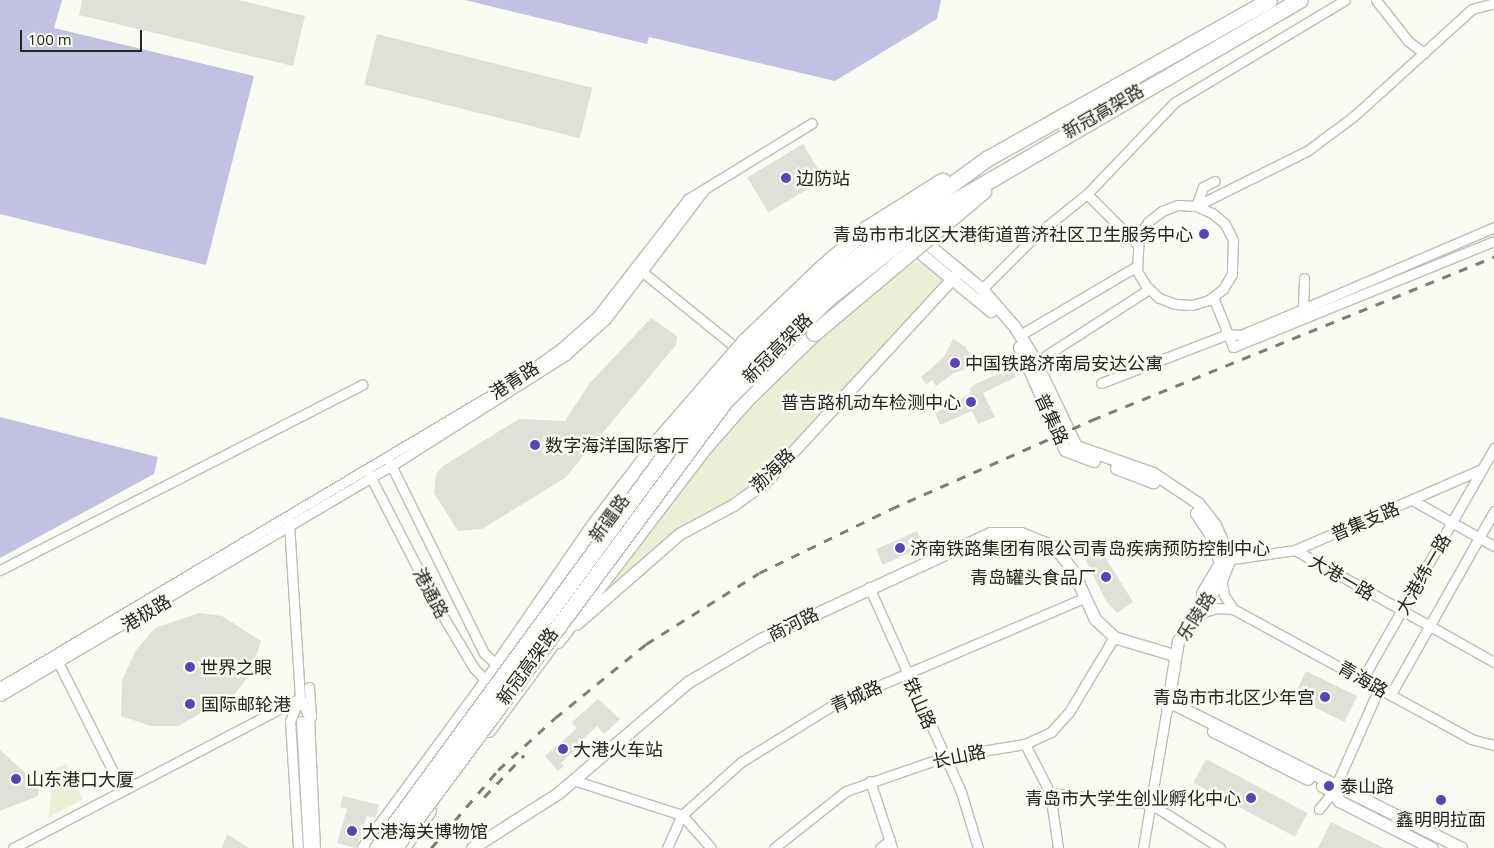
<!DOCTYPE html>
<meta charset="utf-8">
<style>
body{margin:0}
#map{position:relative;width:1494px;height:848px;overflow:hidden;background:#fafbf2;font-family:"Open Sans","Noto Sans SC",sans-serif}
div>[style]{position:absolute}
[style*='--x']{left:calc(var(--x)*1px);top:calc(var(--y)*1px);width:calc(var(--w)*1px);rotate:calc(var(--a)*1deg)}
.green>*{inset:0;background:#ebefd5}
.water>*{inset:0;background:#c3c1e2}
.building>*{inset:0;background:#dfe0d7;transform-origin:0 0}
.roads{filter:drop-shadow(1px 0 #bdbeb5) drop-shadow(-1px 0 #bdbeb5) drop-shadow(0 1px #bdbeb5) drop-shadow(0 -1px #bdbeb5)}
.minor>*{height:9px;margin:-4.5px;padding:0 4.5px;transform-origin:4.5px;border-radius:4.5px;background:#fff}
.tertiary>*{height:11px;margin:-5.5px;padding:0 5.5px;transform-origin:5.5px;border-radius:5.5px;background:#fff}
.secondary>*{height:12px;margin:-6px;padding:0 6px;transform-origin:6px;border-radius:6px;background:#fff}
.trunk>*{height:15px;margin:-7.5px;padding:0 7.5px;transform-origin:7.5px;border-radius:7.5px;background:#fff}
.rail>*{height:2.5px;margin-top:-1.25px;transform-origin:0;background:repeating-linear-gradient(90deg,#7d7d78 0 9px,transparent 0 18px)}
.bridges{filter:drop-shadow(1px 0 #bdbeb5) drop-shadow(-1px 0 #bdbeb5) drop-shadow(0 1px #bdbeb5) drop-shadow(0 -1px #bdbeb5)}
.trunk-bridge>*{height:15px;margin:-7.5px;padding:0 7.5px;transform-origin:7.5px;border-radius:7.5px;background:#fff}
.dots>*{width:14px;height:14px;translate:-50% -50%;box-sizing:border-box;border:2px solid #fafbf2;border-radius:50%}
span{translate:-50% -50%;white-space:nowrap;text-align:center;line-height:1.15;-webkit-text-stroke:5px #fafbf2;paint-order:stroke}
.street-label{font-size:18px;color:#242421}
.poi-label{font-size:18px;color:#242421}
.left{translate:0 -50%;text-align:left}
.right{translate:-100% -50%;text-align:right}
.scale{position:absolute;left:20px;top:30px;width:122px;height:22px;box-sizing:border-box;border:2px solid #242421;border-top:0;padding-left:6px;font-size:15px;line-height:18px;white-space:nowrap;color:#242421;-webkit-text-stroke:4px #fafbf2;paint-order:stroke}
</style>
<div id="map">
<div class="green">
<i style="clip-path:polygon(908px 260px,928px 265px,941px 277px,942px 284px,756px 484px,665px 541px,613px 583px,706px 453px,777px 373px)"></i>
<i style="clip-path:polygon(66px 764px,83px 799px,48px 818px,54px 769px)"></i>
</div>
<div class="water">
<i style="clip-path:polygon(0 0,62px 0,54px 28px,254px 76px,206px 265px,0 214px)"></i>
<i style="clip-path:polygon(465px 0,941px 0,937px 19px,835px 81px,649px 37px,647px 44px)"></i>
<i style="clip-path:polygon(0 417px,158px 457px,154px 474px,0 558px)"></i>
</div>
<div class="building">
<i style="clip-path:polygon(82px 0,238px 0,305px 16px,293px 66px,79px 15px)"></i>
<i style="left:377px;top:34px;width:222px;height:52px;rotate:14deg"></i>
<i style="left:803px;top:144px;width:41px;height:65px;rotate:59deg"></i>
<i style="clip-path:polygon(651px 318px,677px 336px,676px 345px,565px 478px,482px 529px,458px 531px,434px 493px,436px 474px,443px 466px,519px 419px,565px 421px,589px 384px)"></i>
<i style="clip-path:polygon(953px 339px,966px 347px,975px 366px,954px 373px,936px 386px,932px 380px,926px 385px,921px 377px,944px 357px)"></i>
<i style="clip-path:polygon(1012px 368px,1016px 377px,983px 393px,995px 417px,978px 424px,972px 411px,940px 425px,935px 413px,971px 393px,970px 389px,975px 384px)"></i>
<i style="left:917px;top:531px;width:17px;height:45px;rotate:66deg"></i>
<i style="clip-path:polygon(1097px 544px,1133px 602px,1117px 613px,1106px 601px,1082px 552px)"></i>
<i style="clip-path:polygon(199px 613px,222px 616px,261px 641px,249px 676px,234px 695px,178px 726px,151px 726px,121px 716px,122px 680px,136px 650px,155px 628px)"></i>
<i style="left:1306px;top:671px;width:57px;height:29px;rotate:26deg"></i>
<i style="clip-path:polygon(598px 699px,620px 719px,604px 734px,597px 726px,573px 748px,575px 750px,561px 763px,564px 766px,558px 771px,545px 756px,577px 728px,572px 722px)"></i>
<i style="clip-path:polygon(0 750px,40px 786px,38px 796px,0 811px)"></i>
<i style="left:1206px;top:759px;width:115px;height:27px;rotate:28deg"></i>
<i style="clip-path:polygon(343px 796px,379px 805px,375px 818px,367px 816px,356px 848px,337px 843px,347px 809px,340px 807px)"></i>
<i style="clip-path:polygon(1331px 822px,1384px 848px,1318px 848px)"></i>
<i style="clip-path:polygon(227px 834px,249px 848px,222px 848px)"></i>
</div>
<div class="roads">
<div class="minor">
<i style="--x:1376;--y:0;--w:52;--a:52"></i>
<i style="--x:1408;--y:41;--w:20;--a:37"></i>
<i style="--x:1087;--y:194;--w:71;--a:45"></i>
<i style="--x:1196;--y:206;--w:17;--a:24"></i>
<i style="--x:1212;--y:213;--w:17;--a:40"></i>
<i style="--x:1225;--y:224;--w:18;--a:63"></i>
<i style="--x:1233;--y:240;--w:34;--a:92"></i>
<i style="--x:1232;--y:274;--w:17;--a:121"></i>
<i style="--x:1223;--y:289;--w:18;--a:142"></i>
<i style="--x:1209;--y:300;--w:18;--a:164"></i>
<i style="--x:1192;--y:305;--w:17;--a:-177"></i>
<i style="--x:1175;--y:304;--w:17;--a:-159"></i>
<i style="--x:1159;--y:298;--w:18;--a:-137"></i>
<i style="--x:1146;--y:286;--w:17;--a:-121"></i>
<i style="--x:1137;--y:271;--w:35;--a:-87"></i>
<i style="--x:1139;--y:236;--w:17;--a:-57"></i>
<i style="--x:1148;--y:222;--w:18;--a:-38"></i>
<i style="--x:1162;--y:211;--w:17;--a:-21"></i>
<i style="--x:1178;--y:205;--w:18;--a:3"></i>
<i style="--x:1196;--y:206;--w:124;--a:-26.4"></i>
<i style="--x:1307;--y:151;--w:59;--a:-36.7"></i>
<i style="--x:1354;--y:116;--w:159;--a:-42.2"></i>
<i style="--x:1472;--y:9;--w:23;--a:-15"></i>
<i style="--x:1196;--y:206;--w:20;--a:-70"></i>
<i style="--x:1203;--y:187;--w:13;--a:-27"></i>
<i style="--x:639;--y:269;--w:130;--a:39.1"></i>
<i style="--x:982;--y:289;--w:76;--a:-45"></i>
<i style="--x:1036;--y:235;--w:65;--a:-38.8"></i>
<i style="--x:1087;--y:194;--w:127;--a:-46.3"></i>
<i style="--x:1175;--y:102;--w:198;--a:-31"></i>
<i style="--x:1213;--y:297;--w:40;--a:68"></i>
<i style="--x:1228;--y:334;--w:13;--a:4"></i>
<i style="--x:1241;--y:335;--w:67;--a:-22.8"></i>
<i style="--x:1303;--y:309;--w:31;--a:-88"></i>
<i style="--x:1303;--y:309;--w:208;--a:-23.2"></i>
<i style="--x:1020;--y:335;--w:136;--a:-30.5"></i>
<i style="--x:1036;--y:362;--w:135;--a:-32.9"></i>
<i style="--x:1101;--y:383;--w:136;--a:-21.1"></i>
<i style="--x:1228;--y:334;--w:14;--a:69"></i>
<i style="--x:1233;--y:347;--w:282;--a:-22.1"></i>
<i style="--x:389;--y:461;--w:214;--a:63.7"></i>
<i style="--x:484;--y:653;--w:22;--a:43"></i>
<i style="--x:369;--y:474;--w:148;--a:62.7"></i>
<i style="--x:437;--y:606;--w:72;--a:59.2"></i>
<i style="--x:474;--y:668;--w:23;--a:47"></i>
<i style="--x:1414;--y:501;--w:92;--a:29.4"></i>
<i style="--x:1295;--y:550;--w:228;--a:29.4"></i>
<i style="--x:1225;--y:560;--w:71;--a:-8.1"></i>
<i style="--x:1295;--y:550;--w:204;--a:-23.4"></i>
<i style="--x:0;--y:570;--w:407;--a:-27.1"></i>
<i style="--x:1221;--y:578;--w:17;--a:80"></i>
<i style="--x:1224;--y:595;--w:17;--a:57"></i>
<i style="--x:1233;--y:609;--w:271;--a:28.6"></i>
<i style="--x:1471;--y:739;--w:24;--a:15"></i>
<i style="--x:869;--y:587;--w:225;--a:65.8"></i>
<i style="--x:961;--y:792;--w:59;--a:73.1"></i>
<i style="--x:1198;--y:614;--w:19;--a:-18"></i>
<i style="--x:1216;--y:608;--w:17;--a:3"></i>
<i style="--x:57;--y:660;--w:144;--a:63.3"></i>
<i style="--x:1363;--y:678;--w:265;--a:-60.3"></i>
<i style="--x:0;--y:687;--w:606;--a:-30.75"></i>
<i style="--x:521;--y:377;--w:49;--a:-35.9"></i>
<i style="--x:561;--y:348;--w:50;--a:-41.7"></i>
<i style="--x:598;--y:315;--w:147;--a:-52.2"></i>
<i style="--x:688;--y:199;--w:145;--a:-31.5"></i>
<i style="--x:309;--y:687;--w:30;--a:86"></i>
<i style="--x:1391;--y:694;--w:210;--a:-60.6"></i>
<i style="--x:0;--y:696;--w:454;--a:-30.5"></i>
<i style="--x:391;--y:466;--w:207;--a:-32.4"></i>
<i style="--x:566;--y:355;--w:54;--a:-42"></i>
<i style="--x:606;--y:319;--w:161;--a:-52.8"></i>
<i style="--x:301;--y:721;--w:127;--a:86.8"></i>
<i style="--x:1025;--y:744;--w:55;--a:63"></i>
<i style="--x:1050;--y:793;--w:56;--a:81.7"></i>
<i style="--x:573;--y:780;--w:114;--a:17.8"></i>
<i style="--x:682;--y:815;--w:44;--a:48.7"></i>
<i style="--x:870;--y:781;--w:71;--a:71.8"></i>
<i style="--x:1050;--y:793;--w:102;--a:6.2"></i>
<i style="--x:1151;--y:804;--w:82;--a:32.5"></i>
<i style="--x:1319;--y:809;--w:22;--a:-51"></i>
<i style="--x:1333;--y:792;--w:114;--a:-66.1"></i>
<i style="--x:13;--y:848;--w:324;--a:-27.6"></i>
<i style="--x:300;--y:698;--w:176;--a:-93.6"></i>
<i style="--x:298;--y:848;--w:127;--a:-93.6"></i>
<i style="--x:290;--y:721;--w:25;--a:-67"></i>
<i style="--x:300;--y:698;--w:21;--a:65"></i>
<i style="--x:309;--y:717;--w:131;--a:87.4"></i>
<i style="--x:667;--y:848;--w:36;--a:-66"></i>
<i style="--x:682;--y:815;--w:79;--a:-41.9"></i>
<i style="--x:741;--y:762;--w:108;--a:-31.8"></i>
<i style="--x:833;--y:705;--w:273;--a:-23.1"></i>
<i style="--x:774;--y:848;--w:92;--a:-38.4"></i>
<i style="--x:846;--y:791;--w:104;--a:-19.1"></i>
<i style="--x:944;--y:757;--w:82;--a:-9.1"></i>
<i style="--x:1025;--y:744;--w:29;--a:-25"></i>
<i style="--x:1051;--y:732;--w:27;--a:-48"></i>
<i style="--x:1069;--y:712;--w:87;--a:-59"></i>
<i style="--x:880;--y:848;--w:13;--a:-39"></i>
<i style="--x:1143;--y:848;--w:142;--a:-80.3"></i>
</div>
<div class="tertiary">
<i style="--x:918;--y:236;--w:83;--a:39.6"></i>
<i style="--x:982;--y:289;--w:49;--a:49.1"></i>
<i style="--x:1014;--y:326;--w:36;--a:58"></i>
<i style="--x:1033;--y:356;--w:100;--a:64.5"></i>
<i style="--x:1076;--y:446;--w:82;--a:19.3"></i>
<i style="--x:1153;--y:473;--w:54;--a:33.7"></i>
<i style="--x:1198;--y:503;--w:28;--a:52"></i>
<i style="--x:1215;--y:525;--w:36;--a:66"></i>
<i style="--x:1230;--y:558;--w:24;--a:112"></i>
<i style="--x:1221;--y:580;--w:75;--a:125.2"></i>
<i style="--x:1178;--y:641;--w:68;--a:99.3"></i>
<i style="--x:909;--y:244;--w:106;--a:39.3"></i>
<i style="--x:1019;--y:347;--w:113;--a:65.9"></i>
<i style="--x:1065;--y:450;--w:31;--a:21"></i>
<i style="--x:1116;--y:468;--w:40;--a:21"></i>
<i style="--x:1196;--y:513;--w:23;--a:56"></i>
<i style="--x:1209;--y:532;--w:33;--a:70"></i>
<i style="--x:1220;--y:563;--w:35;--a:121"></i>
<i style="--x:576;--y:624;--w:137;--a:-41.1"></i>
<i style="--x:679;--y:534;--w:61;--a:-28.2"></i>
<i style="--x:733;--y:505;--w:39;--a:-36"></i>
<i style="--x:765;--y:482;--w:284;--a:-47.4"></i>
<i style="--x:1166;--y:700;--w:330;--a:26.6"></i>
<i style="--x:1213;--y:731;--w:106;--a:26.8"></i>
<i style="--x:1322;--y:786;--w:13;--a:29"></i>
<i style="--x:1333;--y:792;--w:11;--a:56"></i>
<i style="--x:1339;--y:801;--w:104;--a:26.8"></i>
<i style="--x:472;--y:848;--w:102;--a:-32.6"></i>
<i style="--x:558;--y:793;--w:171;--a:-40.5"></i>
<i style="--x:688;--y:682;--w:85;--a:-30.5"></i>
<i style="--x:761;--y:639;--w:252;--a:-24.8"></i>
<i style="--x:990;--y:533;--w:31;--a:0"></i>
<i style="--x:1021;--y:533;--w:37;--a:22"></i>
<i style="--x:1055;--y:547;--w:30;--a:53"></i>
<i style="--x:1073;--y:571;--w:53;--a:65.4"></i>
<i style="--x:1095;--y:619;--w:26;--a:43"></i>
<i style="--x:1114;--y:637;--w:63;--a:16.7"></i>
</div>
<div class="secondary">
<i style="--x:590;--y:544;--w:42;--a:-53.7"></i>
<i style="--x:489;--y:731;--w:123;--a:-53.6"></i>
<i style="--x:364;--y:848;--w:235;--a:-53.7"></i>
<i style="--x:404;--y:848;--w:45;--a:-54.9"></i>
</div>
<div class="trunk">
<i style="--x:557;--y:640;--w:243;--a:-52.7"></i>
<i style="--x:704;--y:447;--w:67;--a:-48.7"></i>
<i style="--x:748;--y:397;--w:92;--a:-44.1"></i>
<i style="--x:497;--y:666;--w:173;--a:-55.4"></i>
<i style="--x:595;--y:524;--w:107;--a:-52.6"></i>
</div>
</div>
<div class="rail">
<i style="--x:484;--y:797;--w:58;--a:-46.4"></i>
<i style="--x:431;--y:848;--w:103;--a:-49.3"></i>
<i style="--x:498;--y:770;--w:77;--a:-42.4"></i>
<i style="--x:555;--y:718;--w:117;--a:-39.1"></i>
<i style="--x:646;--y:644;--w:133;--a:-32.1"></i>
<i style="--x:759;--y:573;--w:147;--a:-25.9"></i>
<i style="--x:891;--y:509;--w:220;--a:-23.9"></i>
<i style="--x:1092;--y:420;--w:434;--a:-22.1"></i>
</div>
<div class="bridges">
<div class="trunk-bridge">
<i style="--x:814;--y:333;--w:221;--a:-40"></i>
<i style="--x:660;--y:439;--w:128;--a:-49.1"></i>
<i style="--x:744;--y:342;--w:103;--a:-43.8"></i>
<i style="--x:818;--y:271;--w:65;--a:-41.3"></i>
<i style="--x:867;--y:228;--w:89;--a:-32.1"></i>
<i style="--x:377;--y:848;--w:498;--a:-53.8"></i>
<i style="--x:671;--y:446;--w:106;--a:-49.2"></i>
<i style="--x:740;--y:366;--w:115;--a:-44.3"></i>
<i style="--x:822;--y:286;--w:97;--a:-39.6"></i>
<i style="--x:897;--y:224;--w:112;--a:-36"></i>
<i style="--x:988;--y:158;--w:322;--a:-29.3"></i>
<i style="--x:394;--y:848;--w:556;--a:-53.48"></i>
<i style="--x:725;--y:401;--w:143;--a:-45"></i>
<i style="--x:826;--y:300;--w:148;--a:-38.4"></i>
<i style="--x:942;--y:208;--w:414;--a:-30.2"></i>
</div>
</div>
<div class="dots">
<i style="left:786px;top:178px;background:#5c41ba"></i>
<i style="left:1204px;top:234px;background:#5c41ba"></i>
<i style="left:955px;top:363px;background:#5c41ba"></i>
<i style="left:971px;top:402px;background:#5c41ba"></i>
<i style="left:535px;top:445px;background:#5c41ba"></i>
<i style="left:900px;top:548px;background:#5c41ba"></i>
<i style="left:1106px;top:577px;background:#5c41ba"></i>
<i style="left:190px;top:667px;background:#5c41ba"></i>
<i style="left:1325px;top:697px;background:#5c41ba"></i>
<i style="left:190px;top:704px;background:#5c41ba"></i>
<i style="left:563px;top:749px;background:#5c41ba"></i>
<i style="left:16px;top:779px;background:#5c41ba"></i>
<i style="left:1329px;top:786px;background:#5c41ba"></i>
<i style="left:1251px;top:798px;background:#5c41ba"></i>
<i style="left:1441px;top:800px;background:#5c41ba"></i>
<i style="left:352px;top:831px;background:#5c41ba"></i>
</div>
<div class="street-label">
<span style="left:1103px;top:111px;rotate:-30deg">新冠高架路</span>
<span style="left:777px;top:348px;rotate:-45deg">新冠高架路</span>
<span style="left:514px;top:380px;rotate:-33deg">港青路</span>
<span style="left:1052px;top:419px;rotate:65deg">普集路</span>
<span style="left:772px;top:470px;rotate:-44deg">渤海路</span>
<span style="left:609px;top:518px;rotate:-54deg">新疆路</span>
<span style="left:1365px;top:521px;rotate:-23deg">普集支路</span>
<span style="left:1423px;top:574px;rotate:-60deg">大港纬一路</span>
<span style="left:1342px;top:577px;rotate:30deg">大港一路</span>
<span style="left:431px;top:593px;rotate:62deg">港通路</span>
<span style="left:146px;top:613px;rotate:-31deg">港极路</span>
<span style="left:1196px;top:616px;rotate:-57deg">乐陵路</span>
<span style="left:793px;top:624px;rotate:-26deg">商河路</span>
<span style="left:527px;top:666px;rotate:-54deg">新冠高架路</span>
<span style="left:1363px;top:679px;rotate:30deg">青海路</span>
<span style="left:856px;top:696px;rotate:-24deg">青城路</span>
<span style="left:920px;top:703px;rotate:66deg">铁山路</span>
<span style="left:959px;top:756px;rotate:-11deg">长山路</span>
</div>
<div class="poi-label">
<span class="left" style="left:796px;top:178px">边防站</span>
<span class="right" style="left:1193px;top:234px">青岛市市北区大港街道普济社区卫生服务中心</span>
<span class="left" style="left:965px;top:363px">中国铁路济南局安达公寓</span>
<span class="right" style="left:961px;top:402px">普吉路机动车检测中心</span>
<span class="left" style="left:545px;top:445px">数字海洋国际客厅</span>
<span class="left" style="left:910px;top:548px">济南铁路集团有限公司青岛疾病预防控制中心</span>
<span class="right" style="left:1096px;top:577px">青岛罐头食品厂</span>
<span class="left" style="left:200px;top:667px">世界之眼</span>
<span class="right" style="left:1315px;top:697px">青岛市市北区少年宫</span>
<span class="left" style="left:201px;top:704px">国际邮轮港</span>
<span class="left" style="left:573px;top:749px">大港火车站</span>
<span class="left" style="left:26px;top:779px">山东港口大厦</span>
<span class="left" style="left:1340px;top:786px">泰山路</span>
<span class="right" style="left:1241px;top:798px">青岛市大学生创业孵化中心</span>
<span style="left:1441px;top:819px">鑫明明拉面</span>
<span class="left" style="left:362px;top:831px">大港海关博物馆</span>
</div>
<div class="scale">100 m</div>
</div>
